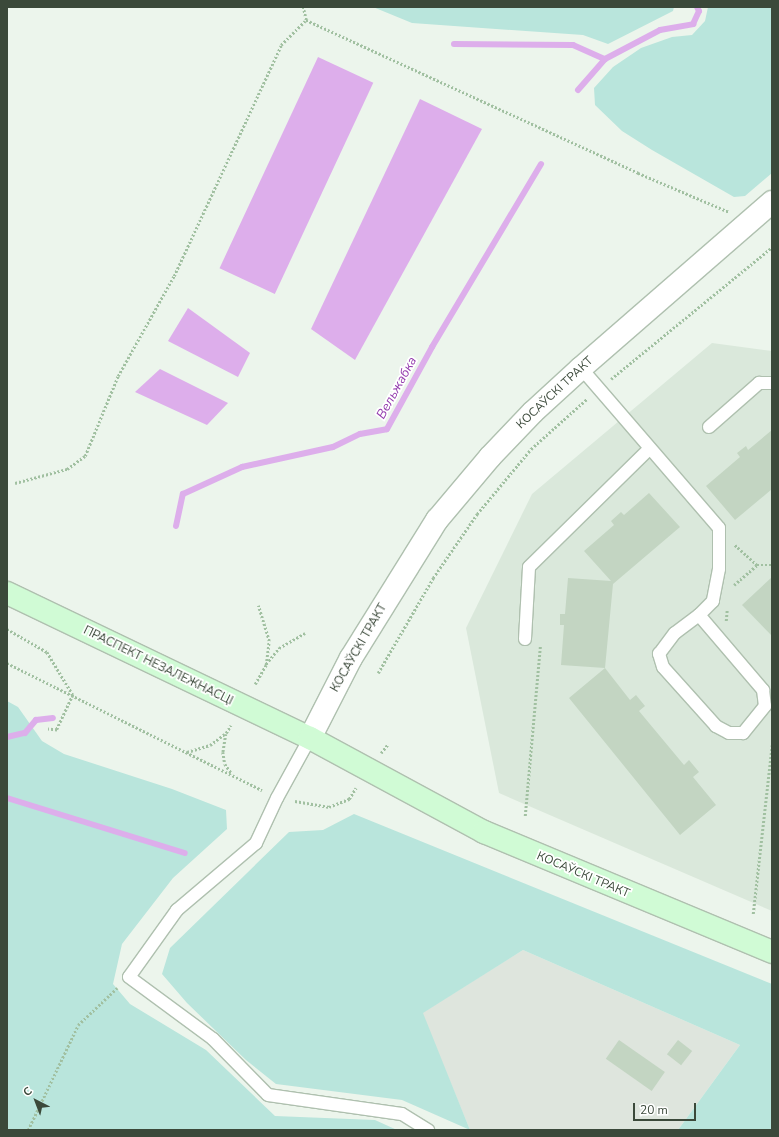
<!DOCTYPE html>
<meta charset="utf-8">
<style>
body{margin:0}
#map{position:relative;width:779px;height:1137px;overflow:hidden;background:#ecf5ec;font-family:"Nunito Sans",sans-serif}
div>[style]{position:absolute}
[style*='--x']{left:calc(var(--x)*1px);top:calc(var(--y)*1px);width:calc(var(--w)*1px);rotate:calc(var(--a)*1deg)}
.residential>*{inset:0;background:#dae8db}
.industrial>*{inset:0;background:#dee5dd}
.green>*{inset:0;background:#b9e5dc}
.water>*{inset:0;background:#ddaeeb;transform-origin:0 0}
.stream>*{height:6px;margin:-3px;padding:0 3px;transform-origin:3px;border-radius:3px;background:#ddaeeb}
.building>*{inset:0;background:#c3d5c2;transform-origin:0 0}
.path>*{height:2.5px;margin-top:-1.25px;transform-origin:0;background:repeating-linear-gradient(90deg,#a1c0a1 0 2px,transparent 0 4px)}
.roads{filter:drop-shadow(1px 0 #afc0af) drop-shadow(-1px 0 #afc0af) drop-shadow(0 1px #afc0af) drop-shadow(0 -1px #afc0af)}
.lane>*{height:12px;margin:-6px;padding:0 6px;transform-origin:6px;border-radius:6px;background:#fff}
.street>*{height:22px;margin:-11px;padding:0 11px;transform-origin:11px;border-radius:11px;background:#fff}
.secondary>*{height:22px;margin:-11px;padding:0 11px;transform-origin:11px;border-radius:11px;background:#d0fbd5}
span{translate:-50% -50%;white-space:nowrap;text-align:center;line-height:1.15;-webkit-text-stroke:3.5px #fff;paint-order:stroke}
.street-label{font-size:12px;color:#3b493a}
.water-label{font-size:13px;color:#933bad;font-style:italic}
.frame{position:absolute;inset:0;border:8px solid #3b493a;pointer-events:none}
.north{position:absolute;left:16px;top:1081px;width:40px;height:40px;-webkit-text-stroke:3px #fff;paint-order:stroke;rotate:318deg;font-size:11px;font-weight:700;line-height:16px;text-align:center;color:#3b493a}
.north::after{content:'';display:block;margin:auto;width:14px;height:18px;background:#3b493a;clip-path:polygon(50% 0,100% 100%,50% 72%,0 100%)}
.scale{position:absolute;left:633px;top:1103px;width:63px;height:18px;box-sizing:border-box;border:2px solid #3b493a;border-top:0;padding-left:5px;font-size:12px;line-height:14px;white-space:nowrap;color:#3b493a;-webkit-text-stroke:3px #fff;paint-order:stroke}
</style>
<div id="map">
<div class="residential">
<i style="clip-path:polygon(712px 343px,772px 351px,772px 911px,499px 793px,466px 628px,532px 494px)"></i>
</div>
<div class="industrial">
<i style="clip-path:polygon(523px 950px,740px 1045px,678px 1130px,470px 1130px,422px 1013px)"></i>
</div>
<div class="green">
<i style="clip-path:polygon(373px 7px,674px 7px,673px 11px,608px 44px,583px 35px,412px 23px)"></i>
<i style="clip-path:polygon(708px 7px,772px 7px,772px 173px,745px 196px,734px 197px,652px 150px,622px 131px,595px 105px,594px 88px,613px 67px,641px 48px,672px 37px,692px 35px,705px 21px)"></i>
<i style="clip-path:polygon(7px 701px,18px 707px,42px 741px,64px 754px,172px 789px,226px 810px,227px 829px,173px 878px,122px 944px,113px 984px,130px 1004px,206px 1050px,275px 1116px,375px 1120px,397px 1130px,7px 1130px)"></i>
<i style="clip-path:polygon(354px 814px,772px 984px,772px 1130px,678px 1130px,740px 1045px,523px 950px,423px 1013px,470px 1130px,402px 1100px,276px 1084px,246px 1060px,187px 1003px,162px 974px,170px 948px,289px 832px,323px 830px)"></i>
</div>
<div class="water">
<i style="left:318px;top:57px;width:61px;height:233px;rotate:25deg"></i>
<i style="clip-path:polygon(420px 99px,482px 129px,355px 360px,311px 329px)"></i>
<i style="clip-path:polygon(188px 308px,250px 353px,238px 377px,168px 341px)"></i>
<i style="clip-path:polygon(160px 369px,228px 403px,207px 425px,135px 392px)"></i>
</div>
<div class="stream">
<i style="--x:454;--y:44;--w:119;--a:0.5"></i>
<i style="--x:573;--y:45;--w:35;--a:24"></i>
<i style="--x:578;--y:90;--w:41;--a:-48.9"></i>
<i style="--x:605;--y:59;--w:62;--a:-27.8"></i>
<i style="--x:660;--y:30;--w:34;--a:-10"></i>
<i style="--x:693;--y:24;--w:14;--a:-65"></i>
<i style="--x:699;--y:11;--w:4;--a:-117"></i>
<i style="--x:176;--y:526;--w:33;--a:-78"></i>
<i style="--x:183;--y:494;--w:65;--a:-24.6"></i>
<i style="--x:242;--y:467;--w:93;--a:-12.4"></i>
<i style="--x:333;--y:447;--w:30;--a:-26"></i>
<i style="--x:360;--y:434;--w:27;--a:-10"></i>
<i style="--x:387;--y:429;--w:94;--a:-61.2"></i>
<i style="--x:432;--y:347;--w:213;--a:-59.2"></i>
<i style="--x:7;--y:737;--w:18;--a:-13"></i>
<i style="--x:25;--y:733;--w:17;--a:-50"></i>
<i style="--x:36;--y:720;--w:17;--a:-7"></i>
<i style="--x:7;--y:798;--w:186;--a:17.2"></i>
</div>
<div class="building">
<i style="clip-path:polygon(772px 430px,772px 489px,735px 520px,706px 486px,740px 457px,737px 453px,746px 446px,748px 450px)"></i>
<i style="clip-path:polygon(649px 493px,680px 527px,613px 584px,605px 668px,630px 700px,636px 695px,645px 706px,639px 711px,684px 765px,689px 760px,699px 772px,693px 777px,716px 805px,680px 835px,569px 698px,605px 668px,561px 665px,564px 625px,560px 625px,560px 614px,565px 614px,568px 578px,611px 581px,584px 551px,614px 525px,611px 521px,621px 512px,624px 515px)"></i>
<i style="clip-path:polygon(772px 577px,772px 636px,742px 605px)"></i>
<i style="left:619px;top:1040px;width:56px;height:23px;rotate:35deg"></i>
<i style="left:678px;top:1040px;width:18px;height:18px;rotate:38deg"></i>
</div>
<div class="path">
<i style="--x:306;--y:20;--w:366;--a:24.7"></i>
<i style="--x:638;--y:173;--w:99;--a:23.2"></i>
<i style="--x:611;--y:379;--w:208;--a:-39.3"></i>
<i style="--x:15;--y:483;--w:54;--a:-15.1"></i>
<i style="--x:67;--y:469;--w:22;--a:-36"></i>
<i style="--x:85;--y:456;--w:87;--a:-67.6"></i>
<i style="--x:118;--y:376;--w:115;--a:-60.8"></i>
<i style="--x:174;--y:276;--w:255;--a:-65.1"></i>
<i style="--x:281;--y:45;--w:35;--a:-45"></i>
<i style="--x:306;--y:20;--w:13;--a:-103"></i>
<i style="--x:735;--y:545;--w:30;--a:42"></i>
<i style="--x:734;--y:585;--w:30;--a:-41"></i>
<i style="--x:757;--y:565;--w:15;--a:0"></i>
<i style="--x:726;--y:621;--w:11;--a:-85"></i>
<i style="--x:7;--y:629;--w:46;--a:29.9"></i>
<i style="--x:47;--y:652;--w:50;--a:58.8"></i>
<i style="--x:73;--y:695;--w:38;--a:115"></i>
<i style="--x:57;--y:730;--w:9;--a:-174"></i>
<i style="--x:7;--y:663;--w:285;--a:26.5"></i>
<i style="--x:266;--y:664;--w:21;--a:-51"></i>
<i style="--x:279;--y:648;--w:30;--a:-30"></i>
<i style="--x:378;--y:673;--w:110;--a:-59.9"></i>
<i style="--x:433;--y:578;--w:78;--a:-55.5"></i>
<i style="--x:477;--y:514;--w:85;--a:-50.3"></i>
<i style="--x:531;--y:449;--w:75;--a:-41.8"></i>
<i style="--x:255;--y:684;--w:22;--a:-60"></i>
<i style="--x:266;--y:665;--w:24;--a:-83"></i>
<i style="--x:269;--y:641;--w:37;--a:-107"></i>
<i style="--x:226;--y:734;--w:18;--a:99"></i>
<i style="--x:223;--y:752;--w:12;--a:81"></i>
<i style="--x:225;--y:764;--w:12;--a:55"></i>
<i style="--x:187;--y:752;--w:24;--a:-17"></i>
<i style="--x:210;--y:745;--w:20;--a:-37"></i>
<i style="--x:226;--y:733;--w:9;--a:-58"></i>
<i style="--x:381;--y:753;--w:11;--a:-52"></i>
<i style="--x:295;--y:801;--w:35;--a:10"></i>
<i style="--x:329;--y:807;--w:22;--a:-22"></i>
<i style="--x:349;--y:799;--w:13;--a:-58"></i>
<i style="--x:525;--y:816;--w:170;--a:-84.9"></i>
<i style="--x:753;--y:914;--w:170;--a:-83.6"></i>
<i style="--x:28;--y:1130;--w:116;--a:-64.5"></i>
<i style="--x:78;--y:1025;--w:54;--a:-43.5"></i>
</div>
<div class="roads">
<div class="lane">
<i style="--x:581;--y:368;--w:211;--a:49.2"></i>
<i style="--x:719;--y:528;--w:41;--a:90"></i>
<i style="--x:719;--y:569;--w:33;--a:101"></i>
<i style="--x:713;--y:601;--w:20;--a:135"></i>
<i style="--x:699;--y:615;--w:99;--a:49.5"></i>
<i style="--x:763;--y:690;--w:16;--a:83"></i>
<i style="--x:765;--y:706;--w:35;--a:129"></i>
<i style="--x:743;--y:733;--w:14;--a:180"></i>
<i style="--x:729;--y:733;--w:15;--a:-152"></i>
<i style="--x:716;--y:726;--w:79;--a:-131.9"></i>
<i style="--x:663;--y:667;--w:14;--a:-107"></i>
<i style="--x:659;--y:654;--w:26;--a:-53"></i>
<i style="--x:675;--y:633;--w:30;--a:-37"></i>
<i style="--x:709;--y:427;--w:67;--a:-41.3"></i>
<i style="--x:759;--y:383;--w:13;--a:0"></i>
<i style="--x:525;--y:639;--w:72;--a:-86.8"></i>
<i style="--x:529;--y:567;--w:168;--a:-44.5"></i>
<i style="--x:310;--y:738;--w:68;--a:118.8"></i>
<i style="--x:277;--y:798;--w:50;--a:115"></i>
<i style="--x:256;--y:843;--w:104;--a:139.7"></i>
<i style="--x:177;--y:910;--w:82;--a:125.6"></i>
<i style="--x:129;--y:977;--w:104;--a:36.4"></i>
<i style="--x:213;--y:1039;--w:78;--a:45.5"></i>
<i style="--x:268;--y:1095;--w:135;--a:8.1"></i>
<i style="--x:402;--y:1114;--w:31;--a:32"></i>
</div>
<div class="street">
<i style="--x:310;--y:738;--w:90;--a:-62.9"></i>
<i style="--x:351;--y:658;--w:163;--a:-58.1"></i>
<i style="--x:437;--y:520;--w:82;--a:-49.9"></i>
<i style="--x:490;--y:457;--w:62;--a:-46.3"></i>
<i style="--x:533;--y:412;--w:65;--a:-42.5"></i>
<i style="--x:581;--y:368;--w:253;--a:-41"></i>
</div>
<div class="secondary">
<i style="--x:7;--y:593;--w:336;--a:25.6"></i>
<i style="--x:310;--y:738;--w:198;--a:28.4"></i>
<i style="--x:484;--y:832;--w:312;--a:22.6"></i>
</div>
</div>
<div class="street-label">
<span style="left:555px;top:393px;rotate:-43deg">КОСАЎСКІ ТРАКТ</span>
<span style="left:359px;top:648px;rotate:-60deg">КОСАЎСКІ ТРАКТ</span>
<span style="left:158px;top:666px;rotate:26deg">ПРАСПЕКТ НЕЗАЛЕЖНАСЦІ</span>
<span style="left:583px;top:875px;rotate:23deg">КОСАЎСКІ ТРАКТ</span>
</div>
<div class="water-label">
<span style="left:397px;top:388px;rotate:-61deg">Вельжабка</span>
</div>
<div class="frame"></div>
<div class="north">С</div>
<div class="scale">20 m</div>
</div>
